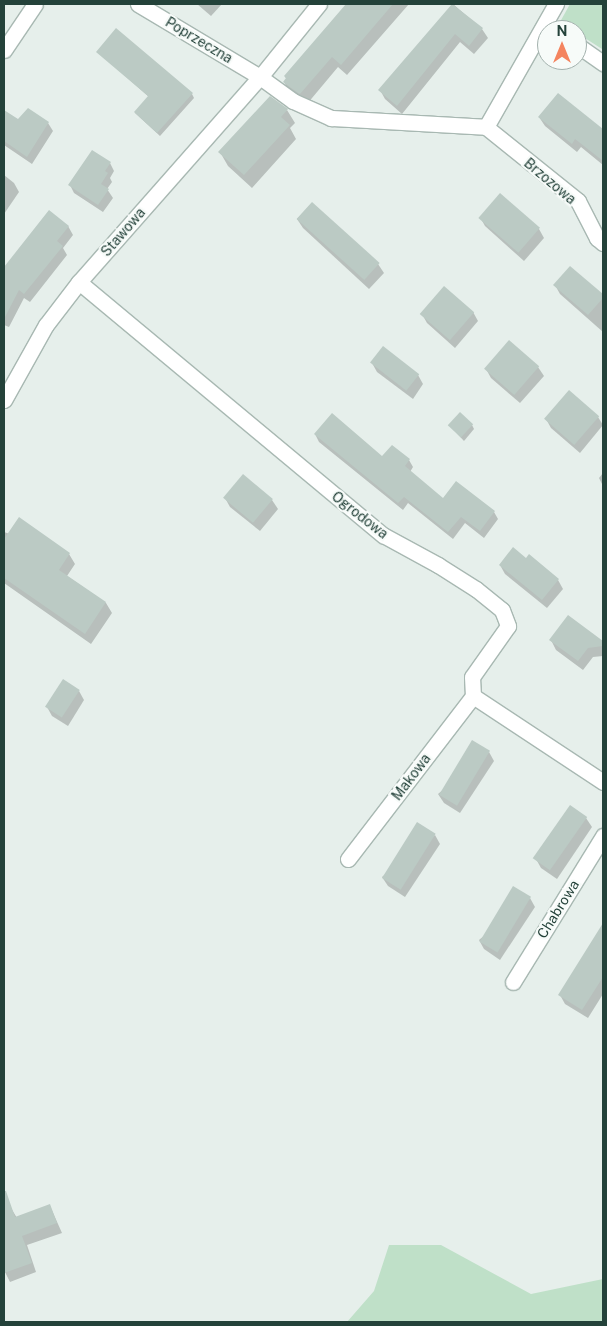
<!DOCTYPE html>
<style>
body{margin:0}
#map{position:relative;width:607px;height:1326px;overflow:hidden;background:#e6efeb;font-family:"Public Sans",sans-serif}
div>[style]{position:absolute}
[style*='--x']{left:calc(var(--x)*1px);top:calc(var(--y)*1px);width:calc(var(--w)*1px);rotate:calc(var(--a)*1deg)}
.green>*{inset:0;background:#bfe0c8}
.shadow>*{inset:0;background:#0003}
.building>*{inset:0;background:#bbcac4;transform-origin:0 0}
.roads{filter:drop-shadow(1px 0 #a8b8b2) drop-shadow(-1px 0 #a8b8b2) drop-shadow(0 1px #a8b8b2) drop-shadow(0 -1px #a8b8b2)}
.minor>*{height:15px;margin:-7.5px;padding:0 7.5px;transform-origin:7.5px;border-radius:7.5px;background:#fff}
span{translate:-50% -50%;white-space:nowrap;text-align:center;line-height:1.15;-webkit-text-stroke:4.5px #f7fbf9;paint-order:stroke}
.street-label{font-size:14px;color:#24423a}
.frame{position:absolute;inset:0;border:5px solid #24423a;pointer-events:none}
.north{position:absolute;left:537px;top:20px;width:50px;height:50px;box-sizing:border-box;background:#f7fbf9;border:1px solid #a3b1ad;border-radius:50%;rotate:0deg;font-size:14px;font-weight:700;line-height:20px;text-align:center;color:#24423a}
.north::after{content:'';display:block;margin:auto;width:18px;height:22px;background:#f4845f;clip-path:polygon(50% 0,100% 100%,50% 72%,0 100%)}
</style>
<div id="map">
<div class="green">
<i style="clip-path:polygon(570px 4px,603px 4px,602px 49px,577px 33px,577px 30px,572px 30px,560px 22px)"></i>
<i style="clip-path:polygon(389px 1245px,441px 1245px,531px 1294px,603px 1279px,603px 1322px,347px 1322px,374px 1291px)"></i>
</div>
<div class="shadow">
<i style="clip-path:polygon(197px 4px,222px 4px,211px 16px)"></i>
<i style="clip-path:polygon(348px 4px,409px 4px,347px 75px,338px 67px,307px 104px,290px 93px,284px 82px,287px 79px,285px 77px)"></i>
<i style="clip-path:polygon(453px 4px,482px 29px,488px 38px,474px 54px,460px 42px,402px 114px,385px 99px,380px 90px)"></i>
<i style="clip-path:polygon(98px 52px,192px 94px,194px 98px,160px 136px,135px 113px,149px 97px)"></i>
<i style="clip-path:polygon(558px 94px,603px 130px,603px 165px,581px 147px,577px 152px,545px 126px,539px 117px)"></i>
<i style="clip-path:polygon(287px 110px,295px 123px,290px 128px,296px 139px,252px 188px,228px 166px,220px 152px)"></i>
<i style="clip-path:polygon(4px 111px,18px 120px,48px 123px,53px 131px,32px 164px,4px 145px)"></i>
<i style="clip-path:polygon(110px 163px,114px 171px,110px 178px,112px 182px,107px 189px,113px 198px,103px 212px,74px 193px,70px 185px)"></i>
<i style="clip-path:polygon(4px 175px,14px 183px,19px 192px,4px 214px)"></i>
<i style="clip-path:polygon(312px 203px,378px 264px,384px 273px,369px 289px,303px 228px,297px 219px)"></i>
<i style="clip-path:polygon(49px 211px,68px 226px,73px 235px,63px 248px,67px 255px,30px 302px,24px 298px,9px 327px,4px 325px,4px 269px)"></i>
<i style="clip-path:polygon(480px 217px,539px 229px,544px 238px,524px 261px,485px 226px)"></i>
<i style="clip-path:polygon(570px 268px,603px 296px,603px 332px,560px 294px,555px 285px)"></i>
<i style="clip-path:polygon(473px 312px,478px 321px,455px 348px,427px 323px,422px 314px)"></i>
<i style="clip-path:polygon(372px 363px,418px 375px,423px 384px,413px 399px,377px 372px)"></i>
<i style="clip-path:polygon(538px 367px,544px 376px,520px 403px,491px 378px,486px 369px)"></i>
<i style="clip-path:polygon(570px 392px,598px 417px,603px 425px,580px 453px,551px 428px,546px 419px)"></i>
<i style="clip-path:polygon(472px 425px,474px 429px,464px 441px,450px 426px)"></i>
<i style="clip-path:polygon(315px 434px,382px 458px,409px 460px,413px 467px,410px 472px,444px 500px,494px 512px,498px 519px,484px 538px,465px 523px,453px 539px,408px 503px,403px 510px,319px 442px)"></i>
<i style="clip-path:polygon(603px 473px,603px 486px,599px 478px)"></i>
<i style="clip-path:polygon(243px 476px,272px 500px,278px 509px,260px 531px,230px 507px,225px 498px)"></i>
<i style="clip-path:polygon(4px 532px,69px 554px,75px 564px,67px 576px,106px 603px,112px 613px,91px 644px,4px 583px)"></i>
<i style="clip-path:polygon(526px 560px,558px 580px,563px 589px,547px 608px,505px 574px,500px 565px)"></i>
<i style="clip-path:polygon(568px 617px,603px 642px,603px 656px,593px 657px,583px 670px,556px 650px,551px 640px)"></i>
<i style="clip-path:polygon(79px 691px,84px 700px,68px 726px,52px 716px,47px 707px)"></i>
<i style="clip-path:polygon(489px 752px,494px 761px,460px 813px,444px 803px,438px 794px)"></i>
<i style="clip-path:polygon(586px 818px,592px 827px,557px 879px,541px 868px,536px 859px)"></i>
<i style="clip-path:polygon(435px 835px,440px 844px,405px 897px,388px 886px,382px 877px)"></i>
<i style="clip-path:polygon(530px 898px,535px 907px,500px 960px,484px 949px,479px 940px)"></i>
<i style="clip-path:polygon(603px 927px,603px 994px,588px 1018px,565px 1004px,560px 995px)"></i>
<i style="clip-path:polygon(50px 1206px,62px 1233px,27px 1245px,36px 1272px,10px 1282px,4px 1270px,4px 1211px,11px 1208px,17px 1218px)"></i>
</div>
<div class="building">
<i style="clip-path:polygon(346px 4px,393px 4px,341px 65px,332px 57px,300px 94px,298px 93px,283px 82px,286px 78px,284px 76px)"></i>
<i style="clip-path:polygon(452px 4px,483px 28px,469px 46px,455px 34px,397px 106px,378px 90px)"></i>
<i style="clip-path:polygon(116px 28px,193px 93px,157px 133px,134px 112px,148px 96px,96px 52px)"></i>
<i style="clip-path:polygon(558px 93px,603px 129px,603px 161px,575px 139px,572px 144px,538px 117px)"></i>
<i style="clip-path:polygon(270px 96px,288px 109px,281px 117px,290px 125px,244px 175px,218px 152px)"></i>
<i style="clip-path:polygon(28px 108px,49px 122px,27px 157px,4px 141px,4px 110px,18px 119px)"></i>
<i style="clip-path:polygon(92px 150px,111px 162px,105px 171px,108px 173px,101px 184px,109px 189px,98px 205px,68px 185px)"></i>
<i style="left:500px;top:193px;width:53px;height:33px;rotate:41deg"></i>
<i style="left:312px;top:202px;width:91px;height:23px;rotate:42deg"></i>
<i style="clip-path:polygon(49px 210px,69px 226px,57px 241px,63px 246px,24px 294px,19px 290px,4px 319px,4px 267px)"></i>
<i style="clip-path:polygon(570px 266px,603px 294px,603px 298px,588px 315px,553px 285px)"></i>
<i style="left:444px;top:286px;width:40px;height:37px;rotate:41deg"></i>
<i style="left:509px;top:340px;width:40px;height:38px;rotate:41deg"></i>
<i style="left:383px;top:346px;width:46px;height:21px;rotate:38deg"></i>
<i style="left:569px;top:390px;width:40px;height:38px;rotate:41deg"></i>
<i style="left:460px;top:412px;width:18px;height:18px;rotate:43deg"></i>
<i style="clip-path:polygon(332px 413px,382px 456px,392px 445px,410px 459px,405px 466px,443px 498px,456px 481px,495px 511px,480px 531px,461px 517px,448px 532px,404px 497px,398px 503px,314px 434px)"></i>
<i style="left:243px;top:474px;width:39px;height:31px;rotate:40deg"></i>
<i style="clip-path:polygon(19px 517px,70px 553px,59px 570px,106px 602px,85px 634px,4px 578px,4px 539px)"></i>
<i style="clip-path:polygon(513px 547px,526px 558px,529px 554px,559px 579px,542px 600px,499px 565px)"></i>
<i style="clip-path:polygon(568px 615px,603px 641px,603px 646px,588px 648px,578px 661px,549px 640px)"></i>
<i style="left:63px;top:679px;width:20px;height:33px;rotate:33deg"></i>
<i style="left:472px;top:740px;width:21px;height:64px;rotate:31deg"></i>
<i style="left:570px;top:805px;width:21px;height:65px;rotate:35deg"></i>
<i style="left:417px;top:822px;width:22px;height:66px;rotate:32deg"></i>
<i style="left:513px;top:886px;width:21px;height:65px;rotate:31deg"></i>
<i style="clip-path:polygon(603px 923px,603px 977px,582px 1010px,558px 995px)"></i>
<i style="clip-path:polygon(4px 1191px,6px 1191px,15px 1217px,50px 1204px,57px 1223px,22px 1236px,32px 1263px,4px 1273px)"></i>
</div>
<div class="roads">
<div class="minor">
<i style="--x:138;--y:4;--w:142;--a:30.9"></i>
<i style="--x:260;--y:77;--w:41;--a:36"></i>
<i style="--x:293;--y:101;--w:42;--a:24.1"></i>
<i style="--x:331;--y:118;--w:155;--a:3.3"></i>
<i style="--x:577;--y:45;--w:32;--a:35"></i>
<i style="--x:4;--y:50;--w:55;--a:-56"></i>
<i style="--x:486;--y:127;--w:118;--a:38.8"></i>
<i style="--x:578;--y:201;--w:42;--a:62.8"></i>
<i style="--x:597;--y:238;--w:8;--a:40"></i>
<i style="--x:486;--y:127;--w:142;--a:-60.4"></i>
<i style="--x:79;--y:282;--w:396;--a:39.8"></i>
<i style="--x:383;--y:535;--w:63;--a:28.6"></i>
<i style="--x:438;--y:565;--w:45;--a:32.3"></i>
<i style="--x:476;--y:589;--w:33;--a:39"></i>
<i style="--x:502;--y:610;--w:17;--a:69"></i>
<i style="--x:508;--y:626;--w:62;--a:125.2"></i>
<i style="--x:472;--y:677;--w:19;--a:87"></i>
<i style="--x:473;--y:696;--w:156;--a:33.5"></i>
<i style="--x:4;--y:400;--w:86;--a:-60.8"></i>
<i style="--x:46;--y:325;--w:54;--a:-52.5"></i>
<i style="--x:79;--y:282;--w:273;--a:-48.6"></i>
<i style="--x:260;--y:77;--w:94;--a:-51.1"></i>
<i style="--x:348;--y:859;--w:205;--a:-52.5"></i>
<i style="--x:513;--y:982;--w:172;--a:-58.3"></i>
</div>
</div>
<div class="street-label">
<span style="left:199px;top:40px;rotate:31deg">Poprzeczna</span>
<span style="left:550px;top:181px;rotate:40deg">Brzozowa</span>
<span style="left:123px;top:232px;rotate:-49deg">Stawowa</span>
<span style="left:360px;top:515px;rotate:38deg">Ogrodowa</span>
<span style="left:411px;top:777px;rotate:-53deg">Makowa</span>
<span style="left:558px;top:909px;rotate:-58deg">Chabrowa</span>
</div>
<div class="frame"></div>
<div class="north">N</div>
</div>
